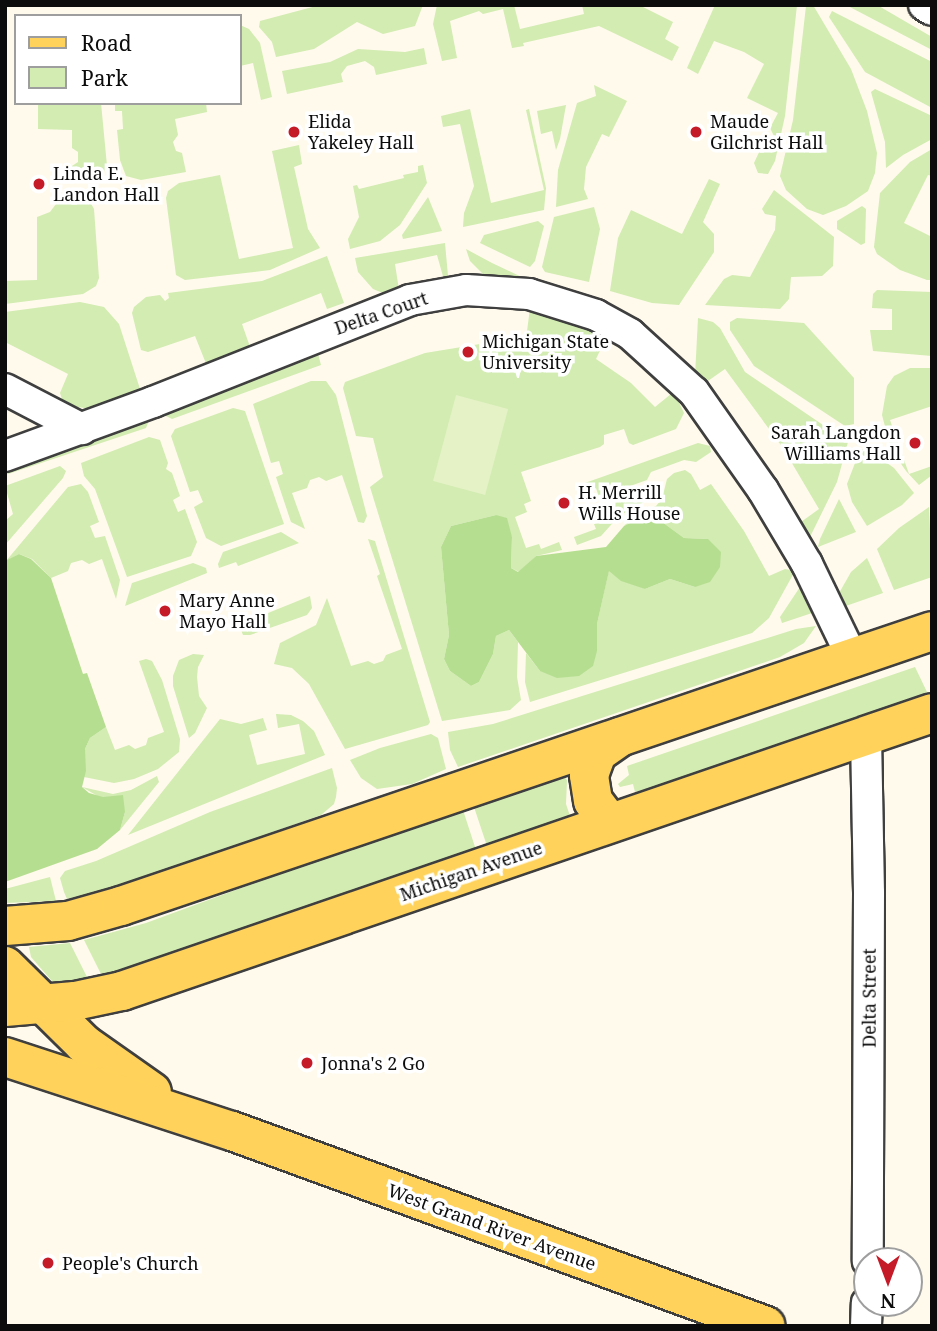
<!DOCTYPE html>
<style>
body{margin:0}
#map{position:relative;width:937px;height:1331px;overflow:hidden;background:#fffaeb;font-family:"Noto Serif",serif}
div>[style]{position:absolute}
[style*='--x']{left:calc(var(--x)*1px);top:calc(var(--y)*1px);width:calc(var(--w)*1px);rotate:calc(var(--a)*1deg)}
.green>*{inset:0;background:#d2ecb2}
.forest>*{inset:0;background:#b6de91}
.pitch>*{inset:0;background:#e4f2c5;transform-origin:0 0}
.roads{filter:drop-shadow(2px 0 #3f3f3f) drop-shadow(-2px 0 #3f3f3f) drop-shadow(0 2px #3f3f3f) drop-shadow(0 -2px #3f3f3f)}
.minor>*{height:30px;margin:-15px;padding:0 15px;transform-origin:15px;border-radius:15px;background:#fff}
.primary>*{height:38px;margin:-19px;padding:0 19px;transform-origin:19px;border-radius:19px;background:#ffd25b}
.dots>*{width:19px;height:19px;translate:-50% -50%;box-sizing:border-box;border:4px solid #fff;border-radius:50%}
span{translate:-50% -50%;white-space:nowrap;text-align:center;line-height:1.15;-webkit-text-stroke:7px #fff;paint-order:stroke}
.poi-label{font-size:18px;color:#0c0c0c}
.left{translate:0 -50%;text-align:left}
.right{translate:-100% -50%;text-align:right}
.street-label{font-size:18px;color:#0c0c0c}
.frame{position:absolute;inset:0;border:7px solid #0c0c0c;pointer-events:none}
.legend{position:absolute;left:14px;top:14px;width:228px;height:91px;box-sizing:border-box;background:#fff;border:2px solid #9e9e9e;margin:0;padding:9px 12px;list-style:none;font-size:21px;color:#0c0c0c}
.legend li{display:flex;align-items:center;gap:14px;height:35px}
.legend b{width:35px;border:2px solid #9e9e9e}
.north{position:absolute;left:853px;top:1247px;width:70px;height:70px;box-sizing:border-box;background:#fff;border:2px solid #9e9e9e;border-radius:50%;rotate:180deg;font-size:19px;font-weight:700;line-height:28px;text-align:center;color:#0c0c0c}
.north::after{content:'';display:block;margin:auto;width:24px;height:32px;background:#c51b29;clip-path:polygon(50% 0,100% 100%,50% 72%,0 100%)}
</style>
<div id="map">
<div class="green">
<i style="clip-path:polygon(320px 5px,423px 5px,415px 26px,383px 34px,357px 22px,314px 49px,276px 57px,272px 42px,259px 27px,260px 21px)"></i>
<i style="clip-path:polygon(437px 5px,514px 5px,520px 29px,584px 14px,582px 5px,639px 5px,673px 22px,665px 39px,679px 47px,672px 61px,599px 26px,523px 43px,524px 46px,512px 48px,503px 9px,483px 14px,479px 11px,450px 21px,457px 58px,442px 61px,433px 24px)"></i>
<i style="clip-path:polygon(715px 5px,797px 5px,785px 116px,775px 161px,768px 174px,758px 173px,754px 163px,762px 146px,769px 145px,774px 136px,770px 128px,778px 113px,747px 98px,764px 64px,744px 52px,714px 41px,698px 74px,687px 68px)"></i>
<i style="clip-path:polygon(813px 5px,851px 69px,867px 111px,877px 153px,875px 173px,868px 191px,846px 206px,823px 215px,807px 209px,786px 190px,780px 176px,793px 120px,806px 6px)"></i>
<i style="clip-path:polygon(846px 5px,877px 5px,932px 37px,932px 50px)"></i>
<i style="clip-path:polygon(832px 11px,932px 62px,932px 108px,865px 72px,829px 17px)"></i>
<i style="clip-path:polygon(240px 25px,249px 29px,260px 43px,272px 97px,261px 100px,253px 63px,240px 66px)"></i>
<i style="clip-path:polygon(424px 48px,427px 64px,376px 75px,374px 67px,365px 61px,347px 66px,341px 74px,343px 82px,287px 94px,282px 71px,330px 62px,358px 49px,405px 52px)"></i>
<i style="clip-path:polygon(594px 85px,627px 101px,609px 137px,602px 134px,586px 167px,584px 189px,588px 199px,556px 207px,558px 170px,577px 103px,596px 96px)"></i>
<i style="clip-path:polygon(875px 89px,932px 116px,932px 139px,903px 155px,886px 168px,885px 142px,871px 92px)"></i>
<i style="clip-path:polygon(38px 103px,101px 103px,107px 166px,99px 181px,72px 183px,72px 166px,78px 162px,78px 152px,72px 148px,72px 130px,38px 129px)"></i>
<i style="clip-path:polygon(115px 103px,206px 103px,207px 112px,175px 119px,178px 135px,173px 142px,176px 151px,182px 153px,186px 172px,141px 180px,126px 176px,120px 160px,117px 130px,123px 129px,122px 111px,115px 111px)"></i>
<i style="clip-path:polygon(566px 105px,560px 139px,556px 150px,552px 131px,541px 134px,537px 111px)"></i>
<i style="clip-path:polygon(470px 109px,491px 203px,544px 190px,526px 110px,529px 109px,546px 188px,544px 210px,463px 227px,464px 213px,474px 186px,460px 124px,443px 127px,441px 116px)"></i>
<i style="clip-path:polygon(299px 145px,302px 164px,294px 167px,308px 229px,320px 248px,270px 270px,185px 280px,176px 275px,166px 198px,168px 191px,179px 183px,220px 175px,239px 259px,293px 248px,272px 151px)"></i>
<i style="clip-path:polygon(932px 149px,932px 176px,928px 175px,904px 223px,932px 237px,932px 280px,927px 280px,900px 270px,877px 254px,874px 247px,880px 193px,910px 162px)"></i>
<i style="clip-path:polygon(423px 165px,427px 183px,400px 225px,380px 241px,350px 249px,348px 239px,359px 217px,353px 186px,357px 185px,359px 189px,404px 178px,403px 175px,418px 172px,418px 166px)"></i>
<i style="clip-path:polygon(709px 179px,720px 184px,703px 222px,714px 234px,714px 252px,679px 305px,652px 303px,610px 291px,618px 238px,631px 210px,682px 234px)"></i>
<i style="clip-path:polygon(774px 190px,834px 237px,833px 266px,822px 276px,791px 277px,789px 299px,780px 309px,705px 305px,724px 279px,732px 275px,750px 277px,775px 230px,776px 216px,765px 214px,762px 209px)"></i>
<i style="clip-path:polygon(57px 194px,77px 194px,89px 200px,94px 209px,99px 278px,96px 286px,83px 294px,5px 304px,5px 281px,37px 280px,37px 217px,50px 212px,56px 204px)"></i>
<i style="clip-path:polygon(428px 197px,442px 231px,403px 239px,402px 235px)"></i>
<i style="clip-path:polygon(862px 206px,866px 209px,865px 243px,861px 245px,837px 229px,837px 221px)"></i>
<i style="clip-path:polygon(594px 207px,600px 229px,589px 282px,545px 272px,542px 267px,554px 217px)"></i>
<i style="clip-path:polygon(538px 221px,544px 226px,535px 261px,530px 267px,480px 243px,484px 235px)"></i>
<i style="clip-path:polygon(445px 243px,448px 276px,444px 280px,437px 255px,395px 264px,399px 290px,388px 295px,373px 289px,358px 272px,355px 258px)"></i>
<i style="clip-path:polygon(466px 249px,492px 263px,526px 279px,485px 276px,470px 261px)"></i>
<i style="clip-path:polygon(327px 256px,344px 303px,327px 309px,321px 293px,242px 324px,249px 344px,247px 352px,207px 366px,195px 336px,148px 352px,141px 350px,132px 313px,134px 307px,146px 297px,160px 295px,165px 301px,169px 298px,168px 293px,262px 281px)"></i>
<i style="clip-path:polygon(877px 290px,932px 292px,932px 356px,873px 351px,870px 330px,892px 330px,892px 309px,872px 308px,873px 294px)"></i>
<i style="clip-path:polygon(80px 302px,104px 307px,119px 324px,141px 392px,91px 409px,71px 406px,63px 402px,60px 393px,68px 374px,5px 342px,5px 312px)"></i>
<i style="clip-path:polygon(530px 308px,602px 331px,605px 340px,596px 359px,631px 383px,655px 407px,671px 394px,675px 394px,684px 413px,676px 429px,633px 445px,629px 443px,624px 429px,604px 435px,604px 444px,600px 447px,521px 472px,531px 501px,524px 504px,527px 512px,515px 517px,526px 548px,539px 544px,541px 549px,559px 542px,562px 550px,536px 556px,519px 572px,511px 568px,512px 537px,496px 515px,451px 526px,441px 547px,449px 635px,444px 659px,450px 671px,471px 686px,479px 682px,493px 654px,496px 636px,509px 630px,518px 642px,517px 677px,521px 700px,510px 710px,442px 721px,370px 487px,383px 477px,373px 438px,356px 436px,343px 388px,345px 382px,425px 353px,480px 344px,525px 347px)"></i>
<i style="clip-path:polygon(698px 318px,713px 322px,720px 328px,745px 372px,848px 442px,837px 482px,808px 541px,801px 522px,819px 509px,783px 448px,725px 369px,705px 383px,695px 376px)"></i>
<i style="clip-path:polygon(737px 318px,804px 323px,854px 378px,854px 424px,845px 426px,754px 366px,730px 330px,730px 322px)"></i>
<i style="clip-path:polygon(317px 350px,321px 365px,172px 419px,166px 416px,164px 411px)"></i>
<i style="clip-path:polygon(910px 368px,930px 368px,932px 406px,890px 420px,909px 474px,932px 466px,932px 475px,919px 485px,906px 471px,891px 449px,882px 415px,887px 386px,894px 376px)"></i>
<i style="clip-path:polygon(311px 381px,326px 381px,336px 395px,367px 516px,364px 523px,358px 522px,342px 475px,326px 481px,319px 477px,310px 480px,307px 488px,292px 493px,305px 529px,291px 522px,276px 477px,283px 474px,279px 461px,271px 463px,253px 404px)"></i>
<i style="clip-path:polygon(233px 408px,245px 411px,284px 524px,221px 546px,206px 538px,194px 507px,203px 502px,198px 490px,190px 492px,171px 436px,175px 429px)"></i>
<i style="clip-path:polygon(150px 418px,146px 428px,5px 475px,5px 469px)"></i>
<i style="clip-path:polygon(149px 437px,160px 440px,168px 463px,166px 469px,172px 473px,180px 496px,173px 500px,178px 512px,185px 509px,197px 542px,191px 556px,127px 577px,95px 489px,84px 476px,81px 463px)"></i>
<i style="clip-path:polygon(698px 443px,710px 446px,711px 452px,696px 462px,684px 460px,651px 472px,647px 480px,599px 497px,596px 488px,585px 492px,582px 484px)"></i>
<i style="clip-path:polygon(866px 448px,894px 468px,914px 493px,902px 505px,867px 526px,852px 502px,847px 484px,860px 450px)"></i>
<i style="clip-path:polygon(60px 466px,66px 471px,63px 478px,5px 545px,5px 521px,13px 514px,5px 486px)"></i>
<i style="clip-path:polygon(685px 470px,691px 474px,700px 490px,711px 484px,744px 531px,769px 576px,785px 569px,795px 571px,769px 618px,752px 633px,530px 702px,525px 682px,526px 653px,540px 671px,597px 651px,597px 624px,609px 570px,645px 589px,670px 579px,695px 587px,708px 539px,684px 538px,658px 519px,640px 518px,624px 526px,634px 516px,656px 506px,662px 499px,667px 479px,674px 473px)"></i>
<i style="clip-path:polygon(81px 484px,88px 492px,99px 522px,90px 526px,95px 538px,105px 536px,120px 580px,116px 599px,102px 559px,89px 564px,82px 560px,71px 563px,68px 571px,51px 578px,32px 559px,19px 554px,6px 561px,68px 487px)"></i>
<i style="clip-path:polygon(651px 490px,646px 501px,619px 516px,601px 536px,577px 545px,574px 537px,596px 529px,594px 524px,607px 520px,603px 507px)"></i>
<i style="clip-path:polygon(839px 499px,856px 532px,818px 547px,820px 539px)"></i>
<i style="clip-path:polygon(929px 507px,932px 577px,894px 590px,877px 549px,899px 528px)"></i>
<i style="clip-path:polygon(281px 532px,299px 543px,238px 566px,236px 562px,219px 568px,218px 564px,223px 552px)"></i>
<i style="clip-path:polygon(368px 539px,375px 541px,430px 722px,428px 725px,345px 749px,309px 684px,292px 668px,274px 664px,280px 643px,316px 625px,327px 598px,351px 666px,368px 661px,374px 664px,383px 661px,386px 655px,402px 649px,377px 576px,380px 574px)"></i>
<i style="clip-path:polygon(867px 558px,883px 593px,843px 607px,838px 595px,851px 572px)"></i>
<i style="clip-path:polygon(193px 563px,206px 568px,207px 573px,125px 606px,132px 583px)"></i>
<i style="clip-path:polygon(802px 584px,815px 612px,782px 623px,780px 617px)"></i>
<i style="clip-path:polygon(310px 596px,312px 608px,307px 615px,250px 635px,243px 635px,239px 625px)"></i>
<i style="clip-path:polygon(816px 626px,804px 643px,780px 657px,458px 767px,450px 750px,448px 732px,493px 724px,796px 629px)"></i>
<i style="clip-path:polygon(193px 654px,204px 655px,198px 667px,197px 677px,199px 696px,207px 708px,195px 733px,189px 738px,173px 686px,173px 676px,179px 660px)"></i>
<i style="clip-path:polygon(146px 659px,152px 661px,162px 680px,180px 739px,179px 752px,158px 769px,134px 779px,114px 783px,84px 777px,85px 749px,90px 738px,106px 727px,115px 750px,129px 745px,135px 749px,146px 745px,148px 738px,164px 732px,139px 661px)"></i>
<i style="clip-path:polygon(915px 667px,927px 692px,920px 696px,674px 781px,635px 792px,633px 784px,620px 787px,618px 784px,629px 775px,627px 766px)"></i>
<i style="clip-path:polygon(276px 714px,291px 715px,303px 721px,314px 731px,325px 755px,128px 835px,220px 719px,241px 724px,263px 718px,267px 730px,249px 735px,257px 765px,305px 754px,299px 724px,278px 728px)"></i>
<i style="clip-path:polygon(431px 734px,438px 738px,446px 769px,412px 784px,377px 789px,361px 778px,350px 760px,380px 748px)"></i>
<i style="clip-path:polygon(332px 768px,337px 788px,336px 797px,334px 804px,321px 815px,117px 887px,67px 899px,64px 892px,60px 878px,65px 871px,96px 861px,210px 812px)"></i>
<i style="clip-path:polygon(562px 774px,567px 780px,566px 804px,570px 816px,487px 846px,473px 804px)"></i>
<i style="clip-path:polygon(157px 776px,159px 782px,120px 830px,125px 812px,82px 787px,113px 794px,131px 790px)"></i>
<i style="clip-path:polygon(462px 807px,476px 850px,104px 980px,84px 940px,146px 923px)"></i>
<i style="clip-path:polygon(50px 877px,56px 901px,5px 903px,5px 889px)"></i>
<i style="clip-path:polygon(70px 943px,89px 981px,58px 988px,31px 957px,29px 947px)"></i>
</div>
<div class="forest">
<i style="clip-path:polygon(496px 515px,507px 518px,512px 537px,511px 568px,518px 572px,536px 556px,606px 547px,624px 526px,640px 518px,658px 519px,684px 538px,708px 539px,721px 552px,720px 567px,710px 582px,695px 587px,670px 579px,645px 589px,621px 581px,609px 571px,597px 624px,597px 651px,593px 666px,579px 676px,557px 678px,540px 671px,509px 630px,496px 636px,493px 654px,479px 682px,471px 686px,450px 671px,444px 659px,449px 635px,441px 547px,451px 526px)"></i>
<i style="clip-path:polygon(19px 554px,31px 559px,51px 578px,83px 674px,87px 673px,106px 727px,90px 738px,85px 749px,86px 771px,82px 787px,89px 793px,103px 797px,123px 795px,125px 812px,120px 830px,97px 849px,5px 882px,5px 561px)"></i>
</div>
<div class="pitch">
<i style="left:456px;top:395px;width:54px;height:89px;rotate:15deg"></i>
</div>
<div class="roads">
<div class="minor">
<i style="--x:924;--y:5;--w:9;--a:32"></i>
<i style="--x:5;--y:389;--w:87;--a:27.5"></i>
<i style="--x:5;--y:456;--w:158;--a:-20"></i>
<i style="--x:153;--y:402;--w:277;--a:-21.6"></i>
<i style="--x:410;--y:300;--w:57;--a:-10.1"></i>
<i style="--x:466;--y:290;--w:63;--a:3.6"></i>
<i style="--x:529;--y:294;--w:70;--a:17.4"></i>
<i style="--x:596;--y:315;--w:39;--a:29"></i>
<i style="--x:630;--y:334;--w:86;--a:42.2"></i>
<i style="--x:694;--y:392;--w:120;--a:54.9"></i>
<i style="--x:763;--y:490;--w:86;--a:59.3"></i>
<i style="--x:807;--y:564;--w:103;--a:64.2"></i>
<i style="--x:866;--y:736;--w:157;--a:88.9"></i>
<i style="--x:869;--y:893;--w:368;--a:90.2"></i>
<i style="--x:866;--y:1326;--w:23;--a:-88"></i>
</div>
<div class="primary">
<i style="--x:609;--y:822;--w:26;--a:-127"></i>
<i style="--x:593;--y:801;--w:26;--a:-99"></i>
<i style="--x:589;--y:775;--w:23;--a:-70"></i>
<i style="--x:597;--y:753;--w:28;--a:-35"></i>
<i style="--x:5;--y:926;--w:63;--a:-4.5"></i>
<i style="--x:68;--y:921;--w:55;--a:-15.8"></i>
<i style="--x:121;--y:906;--w:856;--a:-18.73"></i>
<i style="--x:5;--y:966;--w:111;--a:44.6"></i>
<i style="--x:84;--y:1044;--w:83;--a:35.2"></i>
<i style="--x:5;--y:1007;--w:70;--a:-4.9"></i>
<i style="--x:75;--y:1001;--w:48;--a:-12"></i>
<i style="--x:122;--y:991;--w:856;--a:-18.94"></i>
<i style="--x:5;--y:1057;--w:239;--a:18.1"></i>
<i style="--x:232;--y:1131;--w:568;--a:20.06"></i>
</div>
</div>
<div class="dots">
<i style="left:294px;top:132px;background:#c51b29"></i>
<i style="left:696px;top:132px;background:#c51b29"></i>
<i style="left:39px;top:184px;background:#c51b29"></i>
<i style="left:468px;top:352px;background:#c51b29"></i>
<i style="left:915px;top:443px;background:#c51b29"></i>
<i style="left:564px;top:503px;background:#c51b29"></i>
<i style="left:165px;top:611px;background:#c51b29"></i>
<i style="left:307px;top:1063px;background:#c51b29"></i>
<i style="left:48px;top:1263px;background:#c51b29"></i>
</div>
<div class="poi-label">
<span class="left" style="left:308px;top:132px">Elida<br>Yakeley Hall</span>
<span class="left" style="left:710px;top:132px">Maude<br>Gilchrist Hall</span>
<span class="left" style="left:53px;top:184px">Linda E.<br>Landon Hall</span>
<span class="left" style="left:482px;top:352px">Michigan State<br>University</span>
<span class="right" style="left:901px;top:443px">Sarah Langdon<br>Williams Hall</span>
<span class="left" style="left:578px;top:503px">H. Merrill<br>Wills House</span>
<span class="left" style="left:179px;top:611px">Mary Anne<br>Mayo Hall</span>
<span class="left" style="left:321px;top:1063px">Jonna's 2 Go</span>
<span class="left" style="left:62px;top:1263px">People's Church</span>
</div>
<div class="street-label">
<span style="left:381px;top:313px;rotate:-19deg">Delta Court</span>
<span style="left:471px;top:871px;rotate:-19deg">Michigan Avenue</span>
<span style="left:869px;top:998px;rotate:-90deg">Delta Street</span>
<span style="left:492px;top:1227px;rotate:20deg">West Grand River Avenue</span>
</div>
<div class="frame"></div>
<ul class="legend">
<li><b style="height:9px;background:#ffd25b"></b>Road</li>
<li><b style="height:19px;background:#d2ecb2"></b>Park</li>
</ul>
<div class="north">N</div>
</div>
